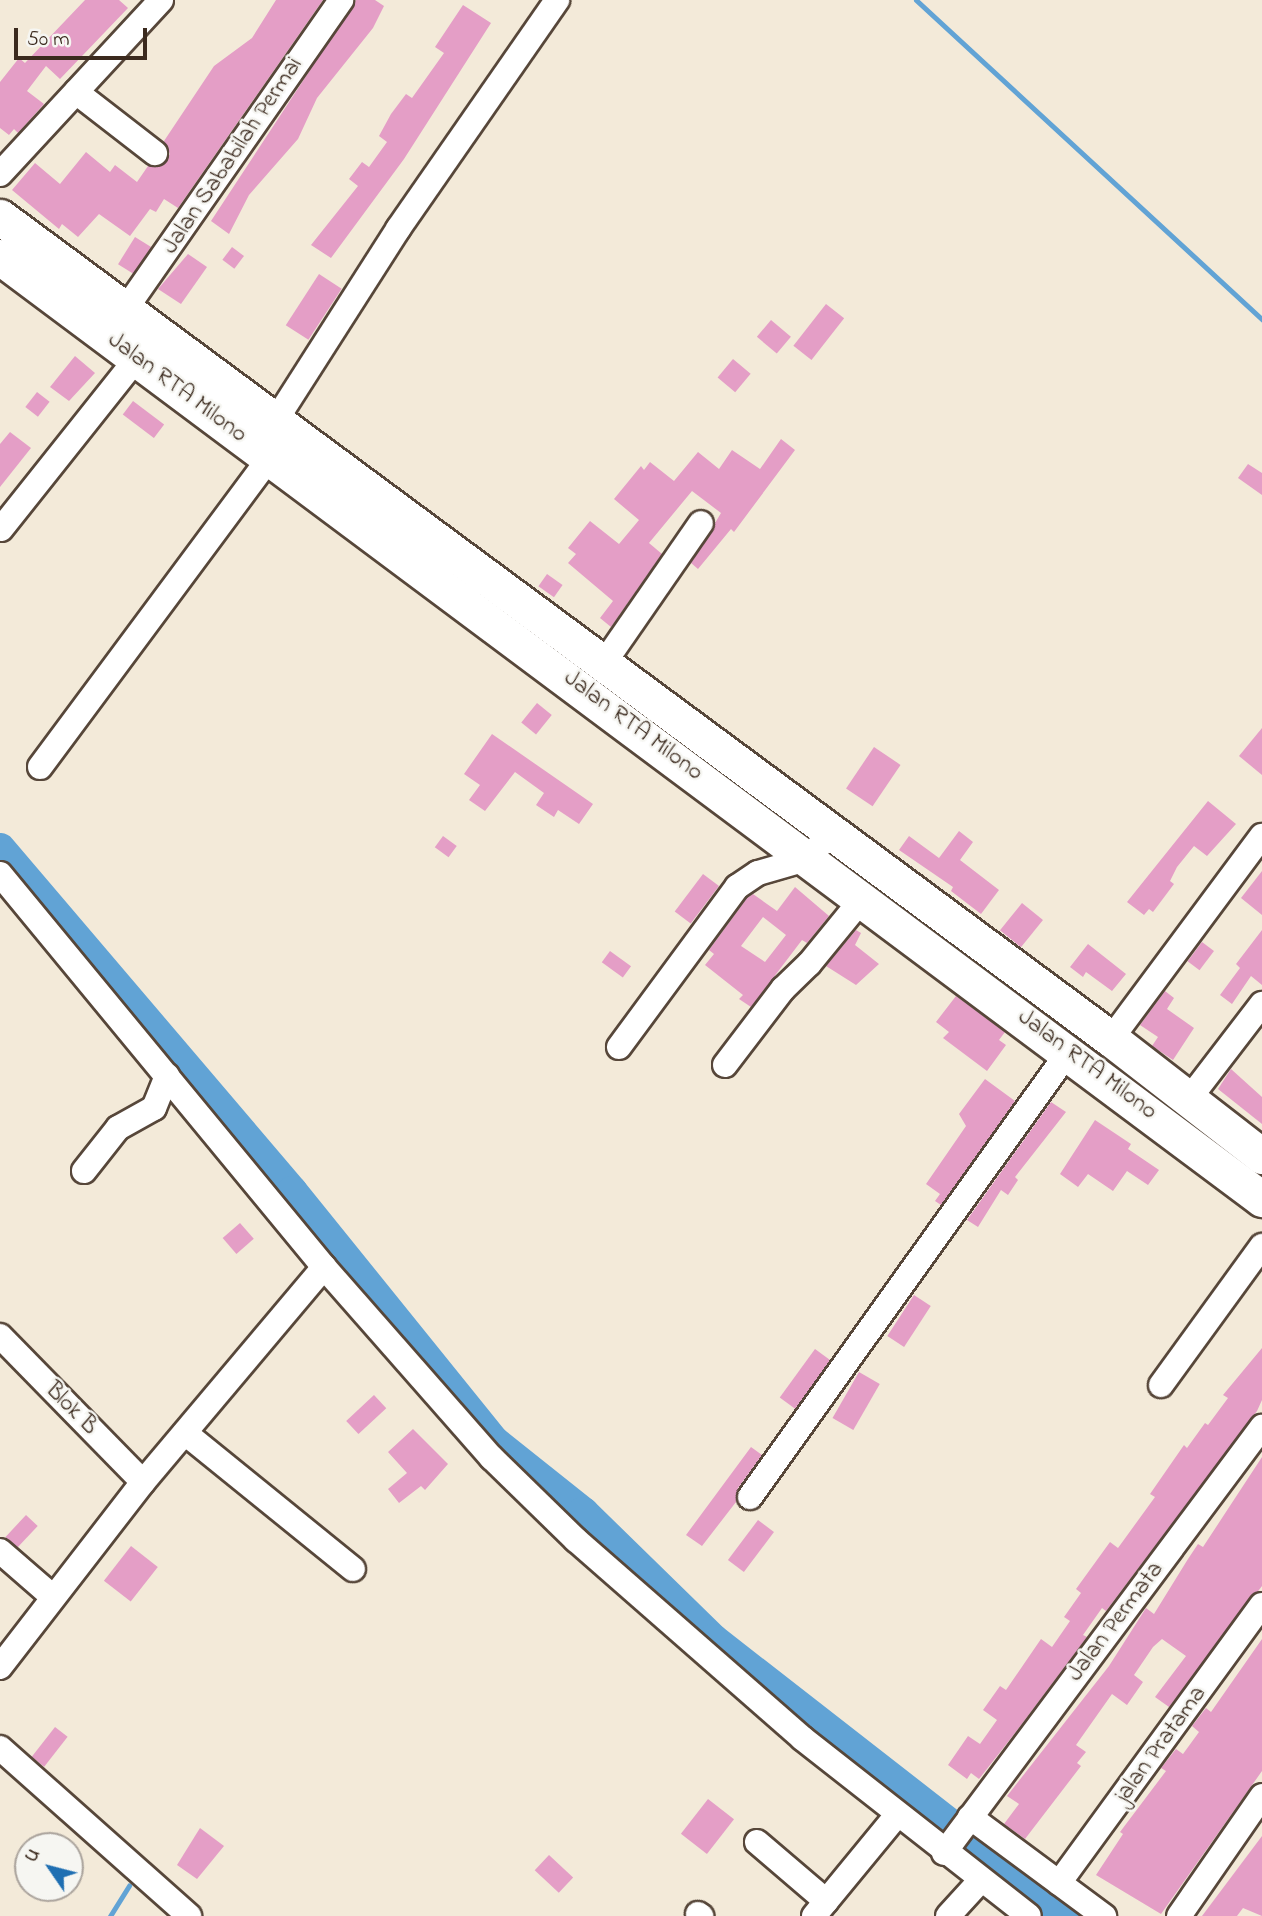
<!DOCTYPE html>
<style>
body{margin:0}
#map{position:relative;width:1262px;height:1916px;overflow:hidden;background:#f3ead9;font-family:"Indie Flower",sans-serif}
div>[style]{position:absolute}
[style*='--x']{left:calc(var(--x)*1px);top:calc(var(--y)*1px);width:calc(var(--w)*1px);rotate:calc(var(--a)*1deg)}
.stream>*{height:5px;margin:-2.5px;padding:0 2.5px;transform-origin:2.5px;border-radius:2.5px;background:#61a3d5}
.river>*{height:32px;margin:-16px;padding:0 16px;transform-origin:16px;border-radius:16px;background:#61a3d5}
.building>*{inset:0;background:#e49ec6;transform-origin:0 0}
.roads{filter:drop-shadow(2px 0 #57473a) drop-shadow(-2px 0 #57473a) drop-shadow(0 2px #57473a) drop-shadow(0 -2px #57473a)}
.minor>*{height:24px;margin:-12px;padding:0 12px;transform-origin:12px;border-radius:12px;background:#fff}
.highway>*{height:35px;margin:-17.5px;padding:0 17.5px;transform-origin:17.5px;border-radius:17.5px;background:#fff}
span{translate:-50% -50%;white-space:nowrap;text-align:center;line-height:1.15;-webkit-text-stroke:5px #f6f6f2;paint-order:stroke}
.street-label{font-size:24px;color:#3b2a1e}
.north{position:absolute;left:14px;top:1832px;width:70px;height:70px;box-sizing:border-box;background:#f6f6f2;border:2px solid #aba49d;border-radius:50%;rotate:305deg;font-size:19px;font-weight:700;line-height:28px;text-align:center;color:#3b2a1e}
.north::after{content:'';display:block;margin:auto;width:24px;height:32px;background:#1f6fb2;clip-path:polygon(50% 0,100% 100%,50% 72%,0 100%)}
.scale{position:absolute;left:14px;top:28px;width:133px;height:32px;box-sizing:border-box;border:4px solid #3b2a1e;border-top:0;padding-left:9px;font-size:21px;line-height:24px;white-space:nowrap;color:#3b2a1e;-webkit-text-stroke:5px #f6f6f2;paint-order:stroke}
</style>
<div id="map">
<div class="stream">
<i style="--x:916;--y:0;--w:471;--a:42.7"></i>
<i style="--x:996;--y:1880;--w:16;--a:-50"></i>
<i style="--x:110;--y:1916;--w:36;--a:-58"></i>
</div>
<div class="river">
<i style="--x:0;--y:849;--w:450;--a:49.6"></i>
<i style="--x:292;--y:1192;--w:321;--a:51.1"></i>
<i style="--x:494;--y:1442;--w:114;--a:38.6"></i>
<i style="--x:583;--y:1513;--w:182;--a:44.3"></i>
<i style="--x:713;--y:1640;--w:450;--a:37.9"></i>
</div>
<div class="building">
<i style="clip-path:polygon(85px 0,119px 0,128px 8px,60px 79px,46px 66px,27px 91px,44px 104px,18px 133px,14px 129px,9px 135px,0 128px,0 82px,19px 58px,25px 63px)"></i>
<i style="clip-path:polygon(276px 0,323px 0,178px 208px,164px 199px,156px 212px,150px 209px,130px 236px,99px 214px,78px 237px,62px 224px,59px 229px,12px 190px,35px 163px,60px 184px,86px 152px,110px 172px,115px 165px,137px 182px,148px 166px,161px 166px,170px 154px,164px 141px,214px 66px,252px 38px)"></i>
<i style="clip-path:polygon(356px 0,375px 0,384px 6px,373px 28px,317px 98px,298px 139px,249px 195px,229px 234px,211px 221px)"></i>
<i style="clip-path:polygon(463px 5px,491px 23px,404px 159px,331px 258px,311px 245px,358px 186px,349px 179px,362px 162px,369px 167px,387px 142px,379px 136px,391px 114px,406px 94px,412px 98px,444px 53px,435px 47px)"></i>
<i style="left:135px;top:237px;width:19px;height:32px;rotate:32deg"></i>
<i style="left:232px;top:247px;width:15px;height:16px;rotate:37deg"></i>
<i style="clip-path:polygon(188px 254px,207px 267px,181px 304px,158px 289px)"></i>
<i style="left:319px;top:274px;width:27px;height:61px;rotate:33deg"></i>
<i style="left:826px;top:304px;width:23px;height:53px;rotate:38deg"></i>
<i style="left:771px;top:320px;width:26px;height:22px;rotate:40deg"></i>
<i style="clip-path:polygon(75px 356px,95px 373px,69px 401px,50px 387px)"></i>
<i style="left:733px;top:359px;width:23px;height:24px;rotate:40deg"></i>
<i style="left:37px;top:392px;width:16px;height:19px;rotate:38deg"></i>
<i style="left:133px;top:401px;width:39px;height:17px;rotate:37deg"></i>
<i style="clip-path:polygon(10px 432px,31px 448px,0 487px,0 444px)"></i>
<i style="clip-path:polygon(781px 439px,795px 450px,734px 532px,731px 529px,698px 569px,691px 563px,721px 513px,692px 491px,649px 543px,662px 554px,611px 627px,600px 618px,613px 601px,568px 563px,576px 554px,568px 548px,590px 521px,619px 544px,639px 520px,614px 499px,641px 466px,644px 470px,650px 462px,674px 481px,698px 452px,719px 469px,732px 450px,760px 469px)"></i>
<i style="clip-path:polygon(1248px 464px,1262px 473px,1262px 495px,1238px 478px)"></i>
<i style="left:547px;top:574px;width:19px;height:15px;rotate:35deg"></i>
<i style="left:537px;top:703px;width:19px;height:25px;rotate:39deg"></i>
<i style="clip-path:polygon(1262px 728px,1262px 775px,1239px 756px)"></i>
<i style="clip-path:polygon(492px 734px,593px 804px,579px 824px,558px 810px,554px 817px,536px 805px,544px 793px,515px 772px,485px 811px,469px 800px,480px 785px,464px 774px)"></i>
<i style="left:874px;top:747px;width:32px;height:50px;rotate:34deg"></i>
<i style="clip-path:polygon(1208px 801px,1236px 824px,1207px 856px,1194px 846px,1177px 867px,1170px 881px,1174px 884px,1153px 912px,1149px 909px,1144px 915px,1127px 902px)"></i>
<i style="clip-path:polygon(959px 831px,973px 842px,960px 860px,999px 890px,981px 914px,951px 891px,953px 887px,899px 850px,909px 836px,939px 858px)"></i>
<i style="left:443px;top:836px;width:17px;height:14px;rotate:36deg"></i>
<i style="clip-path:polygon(1262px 871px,1262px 915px,1241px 898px)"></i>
<i style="left:703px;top:874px;width:20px;height:47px;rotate:37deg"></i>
<i style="clip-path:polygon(evenodd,795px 887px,829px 916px,807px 943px,802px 940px,751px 1007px,739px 999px,743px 995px,705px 965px,714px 954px,709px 950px,747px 898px,753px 894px,777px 911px,795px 887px,763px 917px,786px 935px,765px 962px,741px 946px,763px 917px)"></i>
<i style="left:1022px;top:903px;width:27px;height:35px;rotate:39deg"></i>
<i style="clip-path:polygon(856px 930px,861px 933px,855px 945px,879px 964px,856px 985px,826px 966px)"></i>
<i style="clip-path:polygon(1262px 930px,1262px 985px,1251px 976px,1232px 1004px,1220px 995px,1240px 968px,1236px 964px)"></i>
<i style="left:1202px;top:942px;width:15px;height:24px;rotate:37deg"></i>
<i style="clip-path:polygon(1088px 944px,1126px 974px,1112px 991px,1086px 972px,1083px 977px,1070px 967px)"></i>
<i style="left:610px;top:951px;width:26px;height:14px;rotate:36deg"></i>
<i style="clip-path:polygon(1165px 991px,1174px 998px,1167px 1009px,1194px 1028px,1173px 1060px,1152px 1046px,1158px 1037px,1140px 1025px)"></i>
<i style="clip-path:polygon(956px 996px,1005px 1032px,999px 1040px,1006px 1045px,987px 1071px,943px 1038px,949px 1032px,936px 1022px)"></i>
<i style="clip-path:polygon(1231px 1069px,1262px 1097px,1262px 1124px,1218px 1089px)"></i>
<i style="clip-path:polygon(985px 1079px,1015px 1101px,941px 1205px,935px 1201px,940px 1194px,926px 1184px,966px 1126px,959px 1114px)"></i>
<i style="clip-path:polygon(1051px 1102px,1066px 1112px,1015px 1177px,1018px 1180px,1008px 1195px,1001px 1190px,978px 1227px,967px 1220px)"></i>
<i style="clip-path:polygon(1095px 1120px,1131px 1144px,1128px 1149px,1159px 1170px,1148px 1185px,1127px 1171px,1113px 1191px,1088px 1174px,1078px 1187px,1060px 1174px)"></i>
<i style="left:240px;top:1223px;width:21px;height:23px;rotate:49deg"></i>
<i style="left:914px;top:1295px;width:20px;height:49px;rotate:33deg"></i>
<i style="clip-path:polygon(1262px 1348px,1262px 1400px,1257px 1411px,1106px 1611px,1102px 1608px,1083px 1635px,1087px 1637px,1015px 1733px,979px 1779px,971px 1773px,967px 1779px,948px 1765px,968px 1736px,980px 1744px,997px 1720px,983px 1710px,1000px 1686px,1006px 1690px,1041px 1639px,1052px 1647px,1070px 1621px,1064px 1617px,1081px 1593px,1076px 1589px,1110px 1542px,1118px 1548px,1155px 1497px,1150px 1494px,1184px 1445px,1187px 1448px,1205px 1423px,1208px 1425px,1228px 1398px,1223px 1395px)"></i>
<i style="left:815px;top:1349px;width:19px;height:60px;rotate:36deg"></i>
<i style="left:859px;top:1372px;width:24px;height:53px;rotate:30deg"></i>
<i style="left:374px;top:1395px;width:18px;height:38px;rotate:47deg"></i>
<i style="clip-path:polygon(413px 1429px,448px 1464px,425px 1490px,421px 1486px,399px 1503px,388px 1489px,407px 1473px,388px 1452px)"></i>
<i style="clip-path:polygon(751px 1447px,762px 1455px,738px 1488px,736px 1502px,702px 1546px,686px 1535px)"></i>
<i style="clip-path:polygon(1262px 1457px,1262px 1586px,1169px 1707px,1155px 1697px,1186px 1656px,1162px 1639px,1153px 1647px,1134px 1675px,1143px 1682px,1127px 1705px,1112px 1694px,1076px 1745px,1086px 1752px,1077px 1763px,1081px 1766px,1025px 1839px,1004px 1824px,1019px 1804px,1007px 1796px,1109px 1666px,1146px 1608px,1154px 1614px,1188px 1559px,1198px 1544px,1203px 1547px)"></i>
<i style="left:26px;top:1515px;width:16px;height:30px;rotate:43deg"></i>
<i style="left:758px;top:1520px;width:20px;height:50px;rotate:37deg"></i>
<i style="left:131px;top:1546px;width:34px;height:44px;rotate:38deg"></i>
<i style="clip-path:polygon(1262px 1639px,1262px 1771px,1161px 1914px,1096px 1875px,1123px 1834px,1120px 1832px,1166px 1771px,1161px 1768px,1176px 1749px,1183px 1754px,1199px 1732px,1192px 1726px,1206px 1708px,1211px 1712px)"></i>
<i style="left:55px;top:1727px;width:16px;height:38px;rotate:38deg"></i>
<i style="left:708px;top:1799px;width:33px;height:44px;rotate:38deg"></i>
<i style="clip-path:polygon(200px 1828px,224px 1846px,197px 1879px,177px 1865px)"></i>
<i style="clip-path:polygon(1262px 1836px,1262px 1916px,1243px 1908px,1237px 1916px,1202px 1916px)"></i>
<i style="left:549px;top:1855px;width:33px;height:21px;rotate:43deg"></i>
</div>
<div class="roads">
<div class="minor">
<i style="--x:76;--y:92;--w:100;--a:37.7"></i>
<i style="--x:0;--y:174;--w:237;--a:-47.2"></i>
<i style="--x:125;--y:310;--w:378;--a:-55.1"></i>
<i style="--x:276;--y:420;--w:227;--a:-57.4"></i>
<i style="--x:398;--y:229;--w:279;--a:-55.2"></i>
<i style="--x:1;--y:529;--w:218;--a:-51.5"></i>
<i style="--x:604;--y:663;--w:170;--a:-55.3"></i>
<i style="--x:40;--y:767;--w:386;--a:-53.4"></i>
<i style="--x:0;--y:874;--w:509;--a:50.5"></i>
<i style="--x:324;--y:1267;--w:254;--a:48.7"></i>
<i style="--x:492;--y:1458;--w:117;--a:44.3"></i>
<i style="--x:576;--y:1540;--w:300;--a:41.2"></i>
<i style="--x:802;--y:1738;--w:288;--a:38.1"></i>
<i style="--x:1111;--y:1039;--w:253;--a:-53.4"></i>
<i style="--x:619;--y:1047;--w:199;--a:-53.6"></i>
<i style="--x:737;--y:887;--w:25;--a:-34"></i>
<i style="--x:758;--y:873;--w:54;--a:-16.1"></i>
<i style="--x:810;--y:858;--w:34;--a:-53"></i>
<i style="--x:725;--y:1065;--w:96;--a:-52.7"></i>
<i style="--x:783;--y:989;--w:36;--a:-44"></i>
<i style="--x:809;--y:964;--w:85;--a:-50.7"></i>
<i style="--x:1189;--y:1099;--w:120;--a:-52.5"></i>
<i style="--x:84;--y:1171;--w:55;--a:-51.7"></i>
<i style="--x:118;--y:1128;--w:41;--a:-29.1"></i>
<i style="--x:154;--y:1108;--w:35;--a:-68"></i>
<i style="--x:0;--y:1336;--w:204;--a:45.6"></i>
<i style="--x:1161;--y:1385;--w:172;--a:-54"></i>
<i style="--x:185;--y:1433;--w:216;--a:39"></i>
<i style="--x:750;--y:1497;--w:548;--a:-54.43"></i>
<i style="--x:0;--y:1551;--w:70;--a:41"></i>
<i style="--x:0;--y:1667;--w:234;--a:-52.3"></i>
<i style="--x:143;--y:1482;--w:281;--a:-49.9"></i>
<i style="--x:0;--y:1748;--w:253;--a:41.6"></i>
<i style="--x:970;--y:1817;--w:167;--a:36.5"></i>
<i style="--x:757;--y:1842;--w:91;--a:40.5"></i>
<i style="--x:944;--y:1853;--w:532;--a:-53.26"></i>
<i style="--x:1059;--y:1883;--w:344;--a:-53.9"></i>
<i style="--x:698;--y:1914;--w:4;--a:34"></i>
<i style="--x:814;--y:1916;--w:131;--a:-50.6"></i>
<i style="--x:948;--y:1916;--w:47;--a:-47.6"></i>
<i style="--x:1179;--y:1916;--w:146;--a:-55.3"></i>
</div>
<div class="highway">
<i style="--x:0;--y:217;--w:1382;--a:36.5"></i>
<i style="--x:1111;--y:1039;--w:191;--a:37.8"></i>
<i style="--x:0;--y:257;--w:1575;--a:36.74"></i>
</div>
</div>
<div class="street-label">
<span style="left:233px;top:156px;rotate:-56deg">Jalan Sababilah Permai</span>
<span style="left:177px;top:388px;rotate:37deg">Jalan RTA Milono</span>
<span style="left:633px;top:726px;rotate:37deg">Jalan RTA Milono</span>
<span style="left:1087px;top:1065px;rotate:37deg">Jalan RTA Milono</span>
<span style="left:71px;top:1409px;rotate:45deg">Blok B</span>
<span style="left:1116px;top:1622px;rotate:-53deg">Jalan Permata</span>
<span style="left:1161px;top:1745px;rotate:-54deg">jalan Pratama</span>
</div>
<div class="north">U</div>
<div class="scale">50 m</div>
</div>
